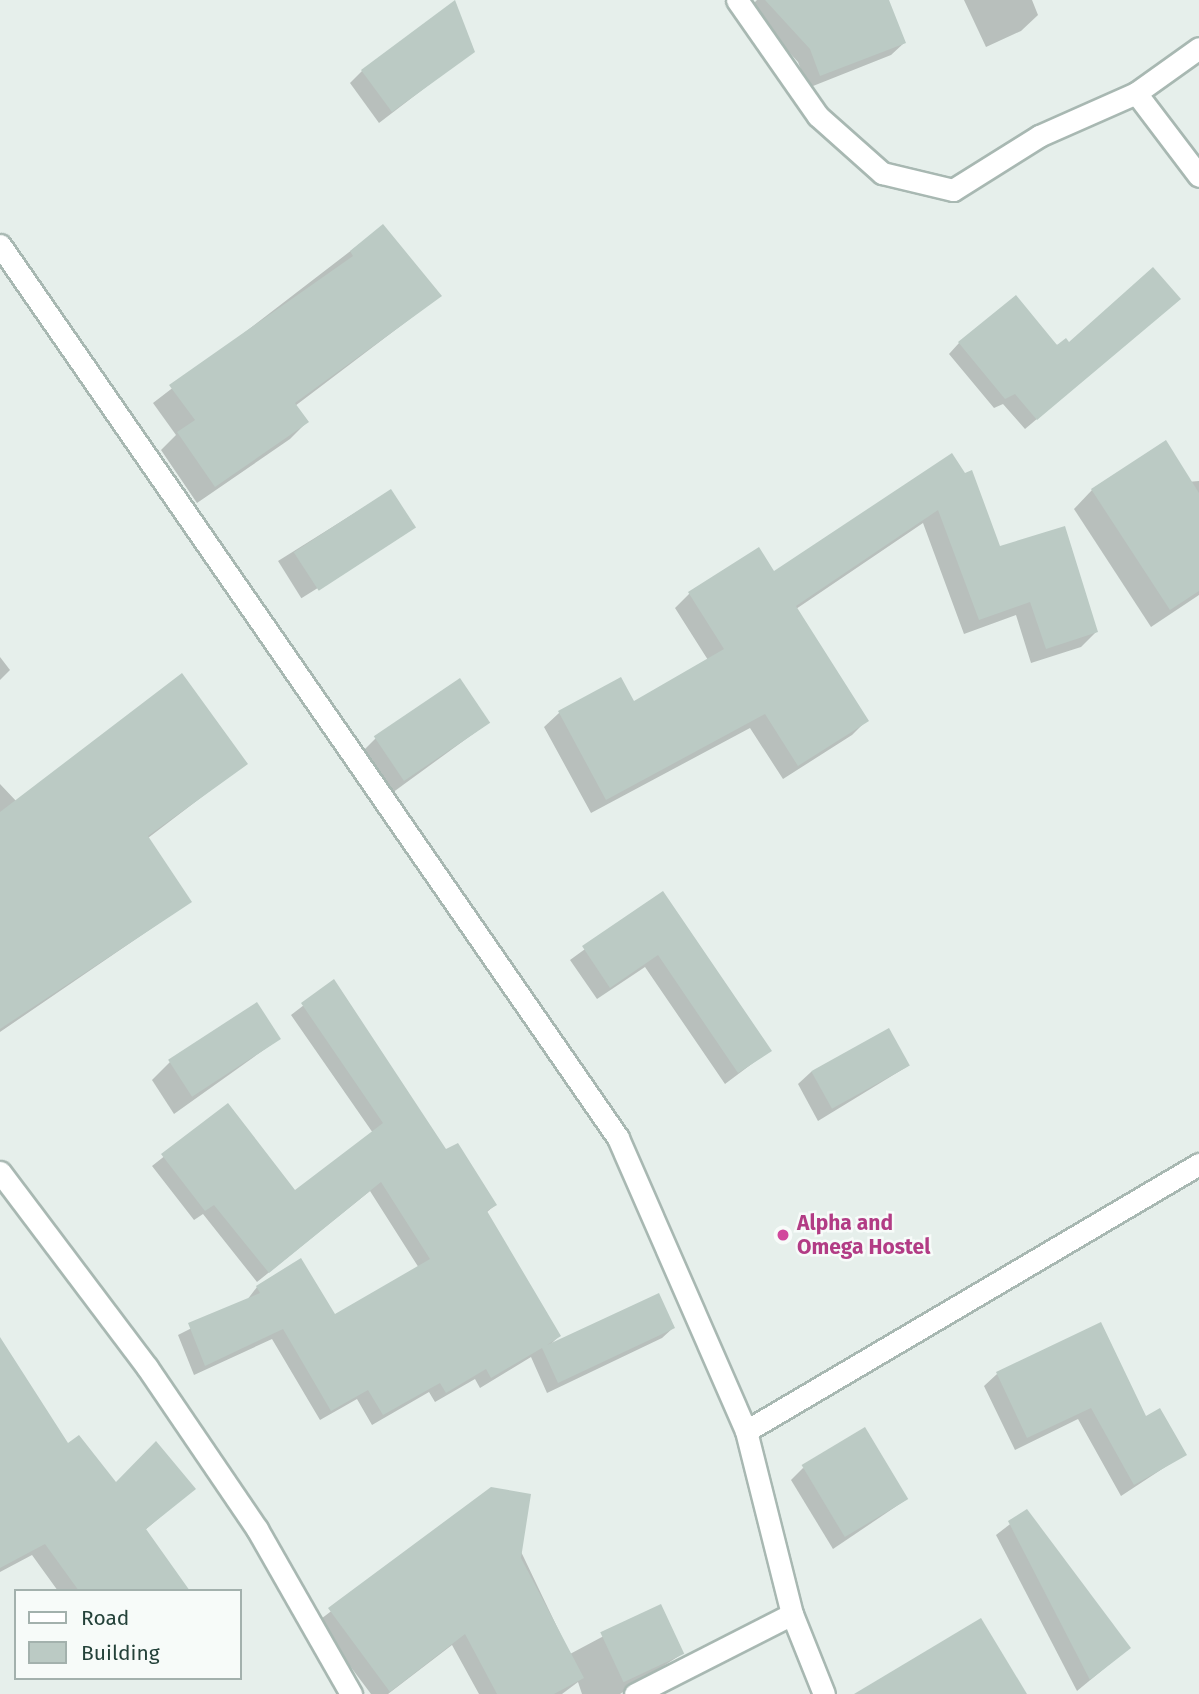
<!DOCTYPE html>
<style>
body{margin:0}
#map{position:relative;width:1199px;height:1694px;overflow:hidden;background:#e6efeb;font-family:"Fira Sans",sans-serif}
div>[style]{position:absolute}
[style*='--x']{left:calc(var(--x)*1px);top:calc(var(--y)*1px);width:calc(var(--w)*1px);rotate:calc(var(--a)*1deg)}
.shadow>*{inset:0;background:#0003;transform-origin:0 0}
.building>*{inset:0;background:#bbcac4;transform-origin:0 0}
.roads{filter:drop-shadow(2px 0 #a8b8b2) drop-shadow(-2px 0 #a8b8b2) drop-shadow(0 2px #a8b8b2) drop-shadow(0 -2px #a8b8b2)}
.minor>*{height:21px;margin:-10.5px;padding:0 10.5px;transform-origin:10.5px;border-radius:10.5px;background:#fff}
.dots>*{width:19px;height:19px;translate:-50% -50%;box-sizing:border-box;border:4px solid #f7fbf9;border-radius:50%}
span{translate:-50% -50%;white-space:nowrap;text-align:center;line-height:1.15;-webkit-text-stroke:5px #f7fbf9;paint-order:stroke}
.hotel-label{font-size:21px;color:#b23c85;font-weight:700}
.left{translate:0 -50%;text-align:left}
.legend{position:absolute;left:14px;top:1589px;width:228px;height:91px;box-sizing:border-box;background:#f7fbf9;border:2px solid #a3b1ad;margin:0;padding:9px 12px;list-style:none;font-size:21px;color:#24423a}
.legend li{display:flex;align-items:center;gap:14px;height:35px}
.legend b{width:35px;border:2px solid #a3b1ad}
</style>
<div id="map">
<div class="shadow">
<i style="clip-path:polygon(757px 0,887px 0,904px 43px,891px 55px,808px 88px,798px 62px,749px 8px)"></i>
<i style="clip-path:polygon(964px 0,1032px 0,1038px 15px,1021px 31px,986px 47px)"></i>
<i style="clip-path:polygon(473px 51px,379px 123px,350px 83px,362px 71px)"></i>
<i style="clip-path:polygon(383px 226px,440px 296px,295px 406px,307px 422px,290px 439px,197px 503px,161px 450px,176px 435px,153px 403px)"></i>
<i style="clip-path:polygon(1179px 299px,1025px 429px,1003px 404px,994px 408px,949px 354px,959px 343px,1069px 345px)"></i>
<i style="clip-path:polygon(952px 456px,999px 548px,1096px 632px,1081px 647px,1031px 663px,1016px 615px,964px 634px,923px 523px,796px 609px,866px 721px,852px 735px,783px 779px,750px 728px,591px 813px,544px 727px,559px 713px,620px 679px,633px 703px,708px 660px,675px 608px,689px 594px,774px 574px)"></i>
<i style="clip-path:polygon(1199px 481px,1199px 595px,1151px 627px,1074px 509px,1092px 490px)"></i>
<i style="left:390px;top:491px;width:44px;height:132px;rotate:58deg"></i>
<i style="clip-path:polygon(0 657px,10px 670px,0 680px)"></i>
<i style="clip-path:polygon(488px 723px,392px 793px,363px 751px,376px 738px)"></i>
<i style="clip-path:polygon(245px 764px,148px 838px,190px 902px,0 1032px,0 784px,17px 802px)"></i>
<i style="clip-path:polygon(662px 893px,769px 1051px,725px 1084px,645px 967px,597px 999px,570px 960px)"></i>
<i style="clip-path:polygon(334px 982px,446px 1152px,495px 1205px,486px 1213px,559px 1336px,550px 1345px,673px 1328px,662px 1338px,547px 1393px,531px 1357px,480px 1388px,475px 1379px,435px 1402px,429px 1392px,372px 1425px,357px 1399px,320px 1420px,272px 1339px,194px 1375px,178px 1335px,247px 1300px,257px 1287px,335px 1316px,419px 1268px,370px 1191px,257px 1282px,203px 1214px,194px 1220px,152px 1166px,228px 1106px,295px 1192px,373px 1133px,291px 1015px)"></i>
<i style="clip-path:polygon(279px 1039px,174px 1114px,152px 1080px,170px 1062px)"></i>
<i style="clip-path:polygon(908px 1066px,818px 1121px,798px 1084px,811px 1072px)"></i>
<i style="clip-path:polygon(0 1346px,68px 1446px,116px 1484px,193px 1489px,145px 1530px,188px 1591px,58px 1591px,32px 1555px,0 1572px)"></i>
<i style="clip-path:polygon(997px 1374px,1146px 1418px,1185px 1454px,1121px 1496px,1078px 1419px,1015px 1450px,984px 1386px)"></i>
<i style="clip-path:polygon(803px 1468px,907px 1499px,833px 1549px,791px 1480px)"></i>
<i style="clip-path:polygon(491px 1489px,570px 1654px,660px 1606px,682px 1654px,620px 1694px,582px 1694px,578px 1682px,562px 1694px,479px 1694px,452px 1645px,388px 1694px,371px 1694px,317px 1622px)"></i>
<i style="clip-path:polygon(1027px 1511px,1129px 1648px,1077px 1691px,996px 1535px)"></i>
</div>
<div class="building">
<i style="clip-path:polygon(455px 0,475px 52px,392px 112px,361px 70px)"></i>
<i style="clip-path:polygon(765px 0,889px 0,906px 43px,820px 76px,810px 49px)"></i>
<i style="clip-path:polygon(383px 224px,442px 296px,295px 403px,309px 422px,215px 487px,177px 432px,195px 420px,169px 385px,353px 256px,350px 251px)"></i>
<i style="clip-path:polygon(1153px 267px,1181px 299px,1037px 420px,1015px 394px,1005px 399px,958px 342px,1016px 295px,1057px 345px,1066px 338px,1069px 342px)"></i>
<i style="clip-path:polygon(1166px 440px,1199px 493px,1199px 591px,1170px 610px,1091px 489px)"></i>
<i style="clip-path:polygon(952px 453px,965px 473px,972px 470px,1000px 546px,1065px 526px,1098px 632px,1046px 649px,1030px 602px,979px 620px,938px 510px,796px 606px,869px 721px,798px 766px,765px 714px,606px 800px,558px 711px,621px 677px,634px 701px,724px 649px,688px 592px,759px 547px,774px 571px)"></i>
<i style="left:391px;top:489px;width:46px;height:116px;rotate:57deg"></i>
<i style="clip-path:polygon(182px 673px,248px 764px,148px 836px,192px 902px,0 1029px,0 812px)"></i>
<i style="left:460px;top:678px;width:54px;height:104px;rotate:56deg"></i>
<i style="clip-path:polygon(663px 891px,772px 1051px,738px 1073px,658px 955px,610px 988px,582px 946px)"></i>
<i style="clip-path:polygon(334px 979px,446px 1149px,458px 1143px,497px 1205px,487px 1211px,561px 1336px,547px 1345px,659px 1293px,675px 1328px,558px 1383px,542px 1348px,491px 1378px,486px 1369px,446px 1393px,440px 1383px,383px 1415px,368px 1390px,331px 1411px,283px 1329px,205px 1366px,188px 1323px,260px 1293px,256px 1286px,301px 1258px,335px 1314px,430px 1259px,381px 1182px,269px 1273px,214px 1205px,205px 1211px,161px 1154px,228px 1103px,295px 1190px,383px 1123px,301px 1003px)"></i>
<i style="left:257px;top:1002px;width:44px;height:106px;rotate:57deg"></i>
<i style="left:889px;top:1028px;width:43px;height:89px;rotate:61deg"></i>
<i style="clip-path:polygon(1101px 1322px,1146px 1416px,1160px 1408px,1187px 1455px,1134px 1485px,1091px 1408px,1027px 1438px,996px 1372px)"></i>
<i style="clip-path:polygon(0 1337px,68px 1443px,79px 1435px,116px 1482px,156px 1441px,196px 1489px,146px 1529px,190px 1591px,79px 1591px,45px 1544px,0 1568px)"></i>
<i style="left:865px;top:1427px;width:84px;height:74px;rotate:59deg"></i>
<i style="clip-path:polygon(491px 1487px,531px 1494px,521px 1558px,584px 1678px,554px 1694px,497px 1694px,465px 1634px,390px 1692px,328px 1608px)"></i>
<i style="clip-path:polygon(1027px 1509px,1131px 1648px,1090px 1680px,1008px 1521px)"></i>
<i style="left:661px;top:1604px;width:55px;height:67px;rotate:65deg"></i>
<i style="clip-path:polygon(981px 1618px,1027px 1694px,854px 1694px)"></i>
</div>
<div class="roads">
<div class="minor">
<i style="--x:737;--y:0;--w:141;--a:55.1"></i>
<i style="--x:818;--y:116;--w:86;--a:41.7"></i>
<i style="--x:882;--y:173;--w:73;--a:13.5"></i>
<i style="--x:953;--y:190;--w:102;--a:-32.1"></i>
<i style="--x:1039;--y:136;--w:106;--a:-23.9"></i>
<i style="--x:1136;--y:93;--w:77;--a:-35.5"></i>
<i style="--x:1136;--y:93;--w:104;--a:52.8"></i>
<i style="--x:0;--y:245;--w:1086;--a:55.31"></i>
<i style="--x:618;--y:1138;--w:320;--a:66.4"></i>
<i style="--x:746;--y:1431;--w:189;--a:75.9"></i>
<i style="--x:792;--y:1614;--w:86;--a:68.2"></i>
<i style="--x:0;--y:1172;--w:244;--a:53"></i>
<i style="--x:147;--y:1367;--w:196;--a:55.8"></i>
<i style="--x:257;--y:1529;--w:190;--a:60.3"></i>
<i style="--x:746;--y:1431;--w:526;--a:-30.52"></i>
<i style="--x:635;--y:1694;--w:176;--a:-27"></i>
</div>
</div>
<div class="dots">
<i style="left:783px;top:1235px;background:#d1479c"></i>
</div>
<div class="hotel-label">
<span class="left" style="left:797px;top:1235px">Alpha and<br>Omega Hostel</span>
</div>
<ul class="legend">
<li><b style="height:9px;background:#fff"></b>Road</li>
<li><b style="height:19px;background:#bbcac4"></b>Building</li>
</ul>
</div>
